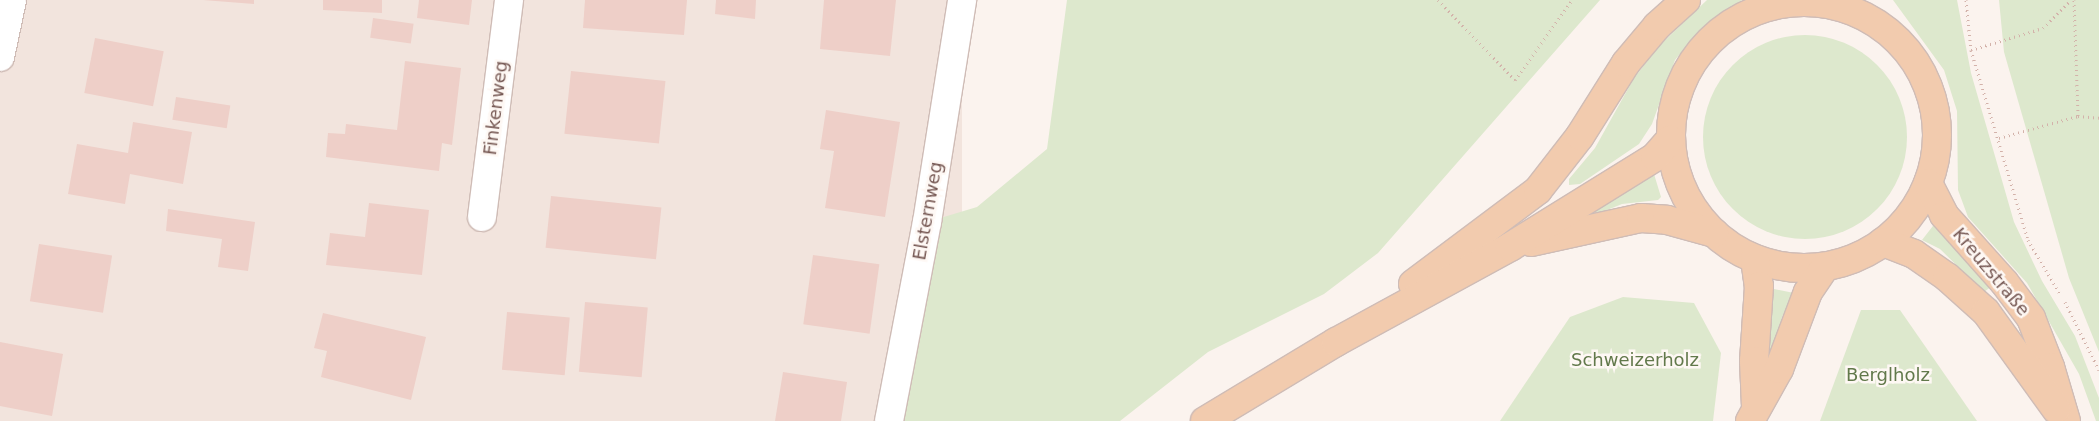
<!DOCTYPE html>
<meta charset="utf-8">
<style>
body{margin:0}
#map{position:relative;width:2099px;height:421px;overflow:hidden;background:#fbf3ee;font-family:"DejaVu Sans",sans-serif}
div>[style]{position:absolute}
[style*='--x']{left:calc(var(--x)*1px);top:calc(var(--y)*1px);width:calc(var(--w)*1px);rotate:calc(var(--a)*1deg)}
.residential>*{inset:0;background:#f2e4dd;transform-origin:0 0}
.green>*{inset:0;background:#dde8cd}
.round{border-radius:50%}
.building>*{inset:0;background:#eecfc8;transform-origin:0 0}
.path>*{height:3px;margin-top:-1.5px;transform-origin:0;background:repeating-linear-gradient(90deg,#d3b2aa 0 1px,transparent 0 5px)}
.roads{filter:drop-shadow(1px 0 #cfbcb6) drop-shadow(-1px 0 #cfbcb6) drop-shadow(0 1px #cfbcb6) drop-shadow(0 -1px #cfbcb6)}
.minor>*{height:28px;margin:-14px;padding:0 14px;transform-origin:14px;border-radius:14px;background:#fff}
.major>*{height:28px;margin:-14px;padding:0 14px;transform-origin:14px;border-radius:14px;background:#f2cbae}
.major>.ring{margin:-14px;padding:0;box-sizing:content-box;background:none;border:28px solid #f2cbae;border-radius:50%}
span{translate:-50% -50%;white-space:nowrap;text-align:center;line-height:1.15;-webkit-text-stroke:5px #fef8f4;paint-order:stroke}
.street-label{font-size:18px;color:#755752}
.park-label{font-size:18px;color:#62794b}
</style>
<div id="map">
<div class="residential">
<i style="left:0;top:0;width:962px;height:421px"></i>
</div>
<div class="green">
<i style="clip-path:polygon(1067px 0,1600px 0,1378px 253px,1324px 294px,1208px 352px,1120px 421px,889px 421px,927px 222px,977px 207px,1047px 149px)"></i>
<i style="clip-path:polygon(1707px 0,1742px 0,1699px 31px,1675px 60px,1652px 124px,1639px 144px,1580px 184px,1569px 185px,1569px 179px,1595px 148px,1634px 78px,1660px 45px)"></i>
<i style="clip-path:polygon(1893px 0,1957px 0,1971px 73px,2014px 222px,2042px 281px,2075px 336px,2099px 398px,2099px 421px,2096px 421px,2079px 374px,2027px 283px,1968px 217px,1958px 190px,1957px 111px,1944px 70px)"></i>
<i style="clip-path:polygon(1999px 0,2099px 0,2099px 352px,2069px 278px,2004px 52px)"></i>
<i class="round" style="left:1703px;top:35px;width:204px;height:204px"></i>
<i style="clip-path:polygon(1654px 174px,1661px 197px,1658px 200px,1622px 204px,1585px 219px,1580px 211px,1626px 192px)"></i>
<i style="clip-path:polygon(1936px 222px,1950px 244px,1992px 286px,1984px 292px,1940px 249px,1922px 240px)"></i>
<i style="clip-path:polygon(1769px 288px,1794px 293px,1782px 317px,1770px 369px,1763px 355px)"></i>
<i style="clip-path:polygon(1623px 297px,1694px 303px,1721px 353px,1713px 421px,1500px 421px,1570px 317px)"></i>
<i style="clip-path:polygon(1861px 310px,1900px 310px,1977px 421px,1820px 421px)"></i>
</div>
<div class="building">
<i style="clip-path:polygon(203px 0,254px 0,254px 4px)"></i>
<i style="clip-path:polygon(323px 0,382px 0,382px 13px,323px 10px)"></i>
<i style="clip-path:polygon(419px 0,472px 0,469px 25px,417px 18px)"></i>
<i style="clip-path:polygon(585px 0,687px 0,684px 35px,583px 28px)"></i>
<i style="clip-path:polygon(716px 0,756px 0,755px 19px,715px 14px)"></i>
<i style="clip-path:polygon(824px 0,896px 0,890px 56px,820px 49px)"></i>
<i style="left:373px;top:18px;width:41px;height:20px;rotate:8deg"></i>
<i style="left:95px;top:38px;width:70px;height:56px;rotate:11deg"></i>
<i style="clip-path:polygon(405px 61px,461px 68px,452px 145px,442px 143px,439px 171px,326px 157px,328px 133px,345px 134px,346px 124px,397px 130px)"></i>
<i style="left:571px;top:71px;width:95px;height:63px;rotate:6deg"></i>
<i style="left:176px;top:97px;width:55px;height:23px;rotate:9deg"></i>
<i style="clip-path:polygon(826px 110px,900px 122px,885px 217px,825px 208px,834px 151px,820px 149px)"></i>
<i style="clip-path:polygon(133px 122px,192px 132px,183px 184px,130px 174px,125px 204px,68px 194px,77px 144px,128px 153px)"></i>
<i style="left:551px;top:196px;width:111px;height:52px;rotate:6deg"></i>
<i style="clip-path:polygon(369px 203px,429px 210px,422px 275px,326px 265px,330px 233px,365px 237px)"></i>
<i style="clip-path:polygon(168px 209px,255px 222px,248px 271px,218px 267px,222px 239px,166px 231px)"></i>
<i style="left:39px;top:244px;width:74px;height:58px;rotate:9deg"></i>
<i style="left:813px;top:255px;width:67px;height:70px;rotate:8deg"></i>
<i style="left:585px;top:302px;width:63px;height:70px;rotate:5deg"></i>
<i style="left:507px;top:312px;width:63px;height:58px;rotate:5deg"></i>
<i style="clip-path:polygon(323px 313px,426px 337px,411px 400px,321px 377px,327px 351px,314px 348px)"></i>
<i style="clip-path:polygon(0 342px,63px 354px,52px 416px,0 406px)"></i>
<i style="clip-path:polygon(783px 372px,847px 382px,841px 421px,775px 421px)"></i>
</div>
<div class="path">
<i style="--x:1438;--y:0;--w:111;--a:46.1"></i>
<i style="--x:1515;--y:80;--w:98;--a:-54.5"></i>
<i style="--x:1966;--y:0;--w:50;--a:84.3"></i>
<i style="--x:1971;--y:50;--w:198;--a:73.3"></i>
<i style="--x:2028;--y:240;--w:63;--a:59.3"></i>
<i style="--x:2074;--y:0;--w:116;--a:88"></i>
<i style="--x:1971;--y:50;--w:75;--a:-17"></i>
<i style="--x:2043;--y:28;--w:40;--a:-45"></i>
<i style="--x:1999;--y:138;--w:82;--a:-15.6"></i>
<i style="--x:2078;--y:116;--w:21;--a:5"></i>
<i style="--x:2065;--y:302;--w:76;--a:63.4"></i>
</div>
<div class="roads">
<div class="minor">
<i style="--x:0;--y:57;--w:58;--a:-78.1"></i>
<i style="--x:482;--y:217;--w:219;--a:-82.9"></i>
<i style="--x:889;--y:421;--w:203;--a:-79.2"></i>
<i style="--x:927;--y:222;--w:225;--a:-81"></i>
</div>
<div class="major">
<i class="ring" style="left:1671px;top:2px;width:238px;height:238px"></i>
<i style="--x:1928;--y:183;--w:36;--a:63"></i>
<i style="--x:1944;--y:215;--w:90;--a:48.2"></i>
<i style="--x:2004;--y:282;--w:45;--a:53.1"></i>
<i style="--x:2031;--y:318;--w:53;--a:68.8"></i>
<i style="--x:2050;--y:367;--w:56;--a:73.5"></i>
<i style="--x:1531;--y:242;--w:113;--a:-12.3"></i>
<i style="--x:1641;--y:218;--w:26;--a:4"></i>
<i style="--x:1667;--y:220;--w:49;--a:15.5"></i>
<i style="--x:1883;--y:242;--w:33;--a:21"></i>
<i style="--x:1914;--y:254;--w:40;--a:34.9"></i>
<i style="--x:1947;--y:277;--w:52;--a:41.9"></i>
<i style="--x:1986;--y:312;--w:120;--a:54.2"></i>
<i style="--x:1755;--y:259;--w:27;--a:82"></i>
<i style="--x:1759;--y:286;--w:75;--a:93.8"></i>
<i style="--x:1754;--y:361;--w:45;--a:87.5"></i>
<i style="--x:1413;--y:284;--w:156;--a:-36.9"></i>
<i style="--x:1538;--y:190;--w:68;--a:-52.1"></i>
<i style="--x:1580;--y:136;--w:86;--a:-57.8"></i>
<i style="--x:1626;--y:63;--w:48;--a:-50"></i>
<i style="--x:1657;--y:26;--w:39;--a:-42"></i>
<i style="--x:1205;--y:421;--w:153;--a:-31.1"></i>
<i style="--x:1336;--y:342;--w:198;--a:-28.6"></i>
<i style="--x:1510;--y:247;--w:171;--a:-31.8"></i>
<i style="--x:1655;--y:157;--w:23;--a:-49"></i>
<i style="--x:1750;--y:421;--w:60;--a:-60.9"></i>
<i style="--x:1779;--y:369;--w:82;--a:-69.4"></i>
<i style="--x:1808;--y:292;--w:30;--a:-56"></i>
</div>
</div>
<div class="street-label">
<span style="left:496px;top:108px;rotate:-83deg">Finkenweg</span>
<span style="left:928px;top:211px;rotate:-80deg">Elsternweg</span>
<span style="left:1991px;top:272px;rotate:50deg">Kreuzstraße</span>
</div>
<div class="park-label">
<span style="left:1635px;top:360px">Schweizerholz</span>
<span style="left:1888px;top:375px">Berglholz</span>
</div>
</div>
